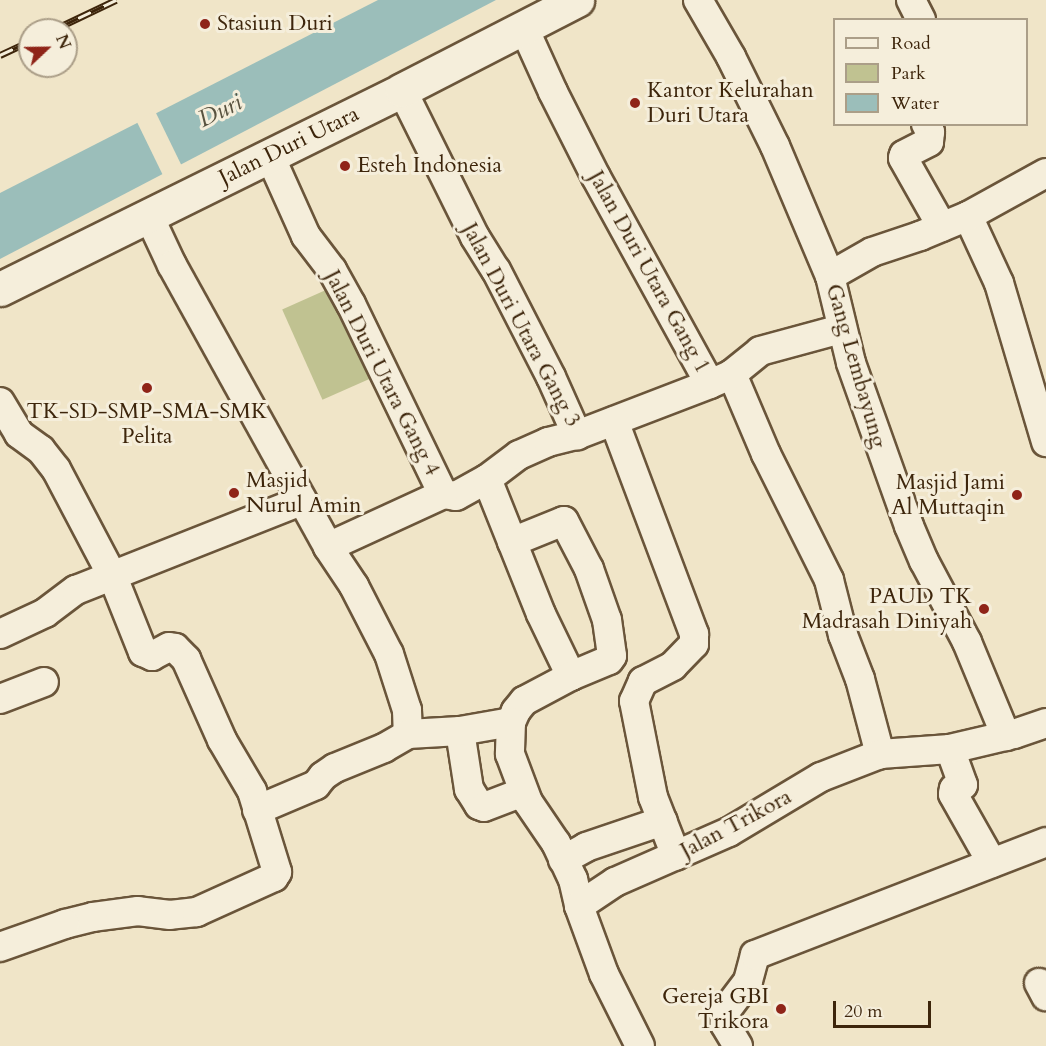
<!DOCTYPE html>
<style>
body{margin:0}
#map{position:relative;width:1046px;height:1046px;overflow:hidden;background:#f0e5c8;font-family:Cardo,serif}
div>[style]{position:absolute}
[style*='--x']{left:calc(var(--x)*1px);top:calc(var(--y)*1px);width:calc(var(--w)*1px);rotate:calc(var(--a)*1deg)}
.green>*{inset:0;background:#c0c291;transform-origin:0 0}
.water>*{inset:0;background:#9bbeba}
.pier>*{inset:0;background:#f0e5c8;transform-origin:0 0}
.roads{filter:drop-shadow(2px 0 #6a553a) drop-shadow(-2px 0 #6a553a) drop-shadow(0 2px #6a553a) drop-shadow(0 -2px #6a553a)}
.street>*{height:28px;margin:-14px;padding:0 14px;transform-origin:14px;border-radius:14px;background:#f5eedb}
.secondary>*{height:33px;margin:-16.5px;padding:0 16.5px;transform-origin:16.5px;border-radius:16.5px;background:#f5eedb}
.rail>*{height:7px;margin-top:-3.5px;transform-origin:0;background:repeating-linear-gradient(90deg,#f5eedb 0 14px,#3d250b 0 28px);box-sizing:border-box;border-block:2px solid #3d250b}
.dots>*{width:16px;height:16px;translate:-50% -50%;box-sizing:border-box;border:3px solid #f5eedb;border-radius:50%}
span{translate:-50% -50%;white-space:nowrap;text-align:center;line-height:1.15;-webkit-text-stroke:6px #f5eedb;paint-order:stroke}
.poi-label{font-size:22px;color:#3d250b}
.left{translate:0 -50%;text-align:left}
.right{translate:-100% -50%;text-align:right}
.street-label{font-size:22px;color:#3d250b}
.water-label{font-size:24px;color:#595340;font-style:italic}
.legend{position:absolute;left:833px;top:18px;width:195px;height:108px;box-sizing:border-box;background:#f5eedb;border:2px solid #ab9e88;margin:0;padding:8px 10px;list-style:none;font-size:18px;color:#3d250b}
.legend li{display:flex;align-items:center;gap:12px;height:30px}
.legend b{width:30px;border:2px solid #ab9e88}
.north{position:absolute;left:18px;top:18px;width:60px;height:60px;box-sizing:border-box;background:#f5eedb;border:2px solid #ab9e88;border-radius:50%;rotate:68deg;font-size:16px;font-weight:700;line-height:24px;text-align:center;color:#3d250b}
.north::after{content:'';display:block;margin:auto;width:21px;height:27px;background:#8f2418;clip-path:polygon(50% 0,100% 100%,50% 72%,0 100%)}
.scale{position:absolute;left:833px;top:1001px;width:98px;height:27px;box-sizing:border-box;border:3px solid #3d250b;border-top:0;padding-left:8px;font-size:18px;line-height:21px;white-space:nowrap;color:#3d250b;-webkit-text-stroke:4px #f5eedb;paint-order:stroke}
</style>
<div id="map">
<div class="green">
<i style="left:337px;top:285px;width:99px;height:60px;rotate:66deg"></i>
</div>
<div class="water">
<i style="clip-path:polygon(378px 0,496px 0,0 259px,0 193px)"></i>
</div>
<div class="pier">
<i style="left:155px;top:111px;width:62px;height:21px;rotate:64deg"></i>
</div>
<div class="roads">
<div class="street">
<i style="--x:698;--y:0;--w:66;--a:59.9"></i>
<i style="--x:731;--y:57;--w:99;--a:63.7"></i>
<i style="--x:775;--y:146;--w:141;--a:67.1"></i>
<i style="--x:830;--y:276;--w:89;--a:76.4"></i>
<i style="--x:851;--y:363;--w:173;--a:70.4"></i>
<i style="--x:909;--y:526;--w:38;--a:67"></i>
<i style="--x:924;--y:561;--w:92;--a:62"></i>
<i style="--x:967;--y:642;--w:102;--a:67.5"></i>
<i style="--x:911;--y:0;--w:22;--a:63"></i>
<i style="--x:524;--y:28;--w:70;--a:65.6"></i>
<i style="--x:553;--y:92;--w:95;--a:63.2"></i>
<i style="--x:596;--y:177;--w:236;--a:61.2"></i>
<i style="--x:710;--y:384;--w:24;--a:-24"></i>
<i style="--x:732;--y:374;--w:87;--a:67"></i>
<i style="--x:766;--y:454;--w:141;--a:63.4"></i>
<i style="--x:829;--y:580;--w:57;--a:75.7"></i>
<i style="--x:843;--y:635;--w:47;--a:68.9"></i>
<i style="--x:860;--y:679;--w:78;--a:75.1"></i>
<i style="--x:402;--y:90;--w:164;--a:63.6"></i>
<i style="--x:475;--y:237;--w:39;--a:58"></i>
<i style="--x:496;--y:270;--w:120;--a:62.8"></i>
<i style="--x:551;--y:377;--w:64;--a:65.9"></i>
<i style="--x:926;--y:124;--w:9;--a:63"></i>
<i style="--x:930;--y:132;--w:10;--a:96"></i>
<i style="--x:929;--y:142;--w:28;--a:153"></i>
<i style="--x:904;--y:155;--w:3;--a:108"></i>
<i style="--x:903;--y:158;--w:79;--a:60.5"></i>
<i style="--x:270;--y:156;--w:88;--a:65.8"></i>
<i style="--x:306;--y:236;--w:43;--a:52.6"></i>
<i style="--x:332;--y:270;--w:39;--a:61"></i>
<i style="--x:351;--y:304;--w:211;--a:64.2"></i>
<i style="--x:443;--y:494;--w:13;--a:9"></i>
<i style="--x:456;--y:496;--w:35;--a:-29"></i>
<i style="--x:487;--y:479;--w:40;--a:-37"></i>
<i style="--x:519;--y:455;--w:32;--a:-24"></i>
<i style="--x:548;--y:442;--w:30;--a:-14"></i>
<i style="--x:577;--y:435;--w:142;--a:-21"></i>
<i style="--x:149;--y:216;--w:54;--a:64.9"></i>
<i style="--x:172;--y:265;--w:322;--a:61"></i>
<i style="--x:328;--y:547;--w:127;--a:-24.7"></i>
<i style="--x:968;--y:216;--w:74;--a:65.2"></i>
<i style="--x:999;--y:283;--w:166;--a:73.5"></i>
<i style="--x:830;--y:276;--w:48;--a:-29.7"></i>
<i style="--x:872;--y:252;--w:51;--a:-18.4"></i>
<i style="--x:920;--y:236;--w:52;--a:-22.6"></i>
<i style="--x:968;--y:216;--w:89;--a:-28.9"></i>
<i style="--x:732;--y:374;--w:36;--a:-39"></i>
<i style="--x:760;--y:351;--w:84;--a:-15.2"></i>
<i style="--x:0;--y:402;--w:37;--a:59"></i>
<i style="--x:19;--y:434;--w:27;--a:36"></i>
<i style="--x:41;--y:450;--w:24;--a:52"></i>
<i style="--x:56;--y:469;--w:122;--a:62.2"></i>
<i style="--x:113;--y:577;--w:81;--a:68.2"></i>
<i style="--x:143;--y:652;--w:10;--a:24"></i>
<i style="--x:152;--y:656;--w:19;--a:-28"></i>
<i style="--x:169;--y:647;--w:6;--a:9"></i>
<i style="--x:175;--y:648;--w:16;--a:45"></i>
<i style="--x:186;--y:659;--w:89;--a:66"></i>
<i style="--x:222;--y:740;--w:59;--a:59.5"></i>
<i style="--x:252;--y:791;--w:85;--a:72.8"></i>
<i style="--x:277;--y:872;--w:6;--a:121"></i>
<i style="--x:274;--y:877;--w:85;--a:155.6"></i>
<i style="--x:197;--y:912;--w:27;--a:174"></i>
<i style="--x:170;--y:915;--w:32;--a:-173"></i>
<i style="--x:138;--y:911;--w:45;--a:172.4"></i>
<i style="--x:93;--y:917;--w:29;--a:166"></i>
<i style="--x:65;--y:924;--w:69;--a:160.5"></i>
<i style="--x:614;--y:421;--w:228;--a:69.4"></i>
<i style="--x:694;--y:634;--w:10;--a:90"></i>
<i style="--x:694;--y:644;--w:30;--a:134"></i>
<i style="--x:673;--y:666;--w:34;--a:153"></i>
<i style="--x:643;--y:681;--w:22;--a:114"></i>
<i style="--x:634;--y:701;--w:98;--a:78.8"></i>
<i style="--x:653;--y:797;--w:63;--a:68.7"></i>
<i style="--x:487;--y:479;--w:145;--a:68.2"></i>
<i style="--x:541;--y:614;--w:69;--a:64.2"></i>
<i style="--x:571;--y:676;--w:53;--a:152"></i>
<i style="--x:524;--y:701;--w:13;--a:129"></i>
<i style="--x:516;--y:711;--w:12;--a:114"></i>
<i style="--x:511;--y:722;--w:32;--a:92"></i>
<i style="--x:510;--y:754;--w:51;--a:69.4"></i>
<i style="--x:528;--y:802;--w:50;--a:55.7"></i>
<i style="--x:556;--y:843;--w:40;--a:65"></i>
<i style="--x:573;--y:879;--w:28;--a:77"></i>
<i style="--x:579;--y:906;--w:72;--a:69.8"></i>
<i style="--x:604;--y:974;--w:80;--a:63.4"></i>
<i style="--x:512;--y:542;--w:56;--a:-22"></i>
<i style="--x:564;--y:521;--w:54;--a:62.5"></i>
<i style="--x:589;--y:569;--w:54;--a:70.6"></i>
<i style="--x:607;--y:620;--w:36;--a:82"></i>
<i style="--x:612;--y:656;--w:5;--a:127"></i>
<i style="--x:609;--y:660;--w:41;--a:157.2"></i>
<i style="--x:328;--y:547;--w:47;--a:56.3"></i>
<i style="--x:354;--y:586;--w:76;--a:62.8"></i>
<i style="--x:389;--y:654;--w:59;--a:72.2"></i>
<i style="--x:407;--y:710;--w:24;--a:88"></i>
<i style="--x:0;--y:634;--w:50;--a:-25"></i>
<i style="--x:45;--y:613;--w:39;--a:-37"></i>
<i style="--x:76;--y:590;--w:242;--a:-21.6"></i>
<i style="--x:0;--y:699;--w:47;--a:-21.1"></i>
<i style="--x:460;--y:731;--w:59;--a:81.2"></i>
<i style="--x:469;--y:789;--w:19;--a:58"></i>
<i style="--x:479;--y:805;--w:5;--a:22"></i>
<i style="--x:484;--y:807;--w:42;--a:-21"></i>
<i style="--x:950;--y:749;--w:38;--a:70"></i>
<i style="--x:963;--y:785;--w:10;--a:156"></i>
<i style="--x:954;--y:789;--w:5;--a:101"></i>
<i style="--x:953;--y:794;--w:79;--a:60.5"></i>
<i style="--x:257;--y:810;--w:64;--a:-23"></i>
<i style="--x:316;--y:785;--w:11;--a:-52"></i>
<i style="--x:323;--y:776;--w:14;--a:-34"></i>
<i style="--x:335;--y:768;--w:53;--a:-22.2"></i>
<i style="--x:384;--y:748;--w:28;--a:-30"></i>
<i style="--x:408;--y:734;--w:52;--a:-3.3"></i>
<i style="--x:460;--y:731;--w:52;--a:-10"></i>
<i style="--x:563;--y:860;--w:26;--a:-29"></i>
<i style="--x:586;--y:847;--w:81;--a:-18.7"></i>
<i style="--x:579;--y:906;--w:43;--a:-33.7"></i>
<i style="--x:615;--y:882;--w:124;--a:-23.7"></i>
<i style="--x:729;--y:832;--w:107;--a:-30.9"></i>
<i style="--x:821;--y:777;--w:63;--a:-21.3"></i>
<i style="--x:880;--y:754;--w:70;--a:-4.1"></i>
<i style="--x:950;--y:749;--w:66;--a:-13.2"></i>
<i style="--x:1014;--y:734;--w:34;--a:-19"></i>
<i style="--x:1039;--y:983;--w:15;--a:62"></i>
<i style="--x:738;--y:1046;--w:26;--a:-121"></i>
<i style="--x:725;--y:1024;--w:11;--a:-95"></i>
<i style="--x:724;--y:1013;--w:40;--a:-53"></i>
<i style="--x:748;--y:981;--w:27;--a:-75"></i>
<i style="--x:755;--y:955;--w:312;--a:-21.2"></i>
</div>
<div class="secondary">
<i style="--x:0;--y:289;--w:449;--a:-26.3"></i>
<i style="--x:402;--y:90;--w:197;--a:-27.2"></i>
</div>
</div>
<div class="rail">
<i style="--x:53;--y:30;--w:70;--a:-25.5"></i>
<i style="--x:0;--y:55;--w:33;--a:-25"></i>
</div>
<div class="dots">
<i style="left:205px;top:24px;background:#8f2418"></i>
<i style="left:635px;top:103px;background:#8f2418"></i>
<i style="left:345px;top:166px;background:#8f2418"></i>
<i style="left:147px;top:388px;background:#8f2418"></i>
<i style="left:234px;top:493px;background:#8f2418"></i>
<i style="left:1017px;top:495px;background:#8f2418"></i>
<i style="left:984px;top:609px;background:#8f2418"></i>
<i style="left:781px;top:1009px;background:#8f2418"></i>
</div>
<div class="poi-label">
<span class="left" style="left:217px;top:24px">Stasiun Duri</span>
<span class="left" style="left:647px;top:103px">Kantor Kelurahan<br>Duri Utara</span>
<span class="left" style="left:357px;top:166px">Esteh Indonesia</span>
<span style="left:147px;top:424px">TK-SD-SMP-SMA-SMK<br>Pelita</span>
<span class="left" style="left:246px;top:493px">Masjid<br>Nurul Amin</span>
<span class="right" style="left:1005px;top:495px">Masjid Jami<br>Al Muttaqin</span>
<span class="right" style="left:972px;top:609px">PAUD TK<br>Madrasah Diniyah</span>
<span class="right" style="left:769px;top:1009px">Gereja GBI<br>Trikora</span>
</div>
<div class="street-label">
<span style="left:289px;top:146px;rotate:-26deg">Jalan Duri Utara</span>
<span style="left:649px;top:272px;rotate:61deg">Jalan Duri Utara Gang 1</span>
<span style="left:521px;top:325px;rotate:62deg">Jalan Duri Utara Gang 3</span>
<span style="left:856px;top:366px;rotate:74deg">Gang Lembayung</span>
<span style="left:382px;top:373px;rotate:63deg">Jalan Duri Utara Gang 4</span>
<span style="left:736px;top:824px;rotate:-28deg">Jalan Trikora</span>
</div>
<div class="water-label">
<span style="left:220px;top:111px;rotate:-26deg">Duri</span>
</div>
<ul class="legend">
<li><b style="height:8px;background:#f5eedb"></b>Road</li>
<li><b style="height:16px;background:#c0c291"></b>Park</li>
<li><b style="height:16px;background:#9bbeba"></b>Water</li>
</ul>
<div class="north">N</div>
<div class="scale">20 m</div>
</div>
